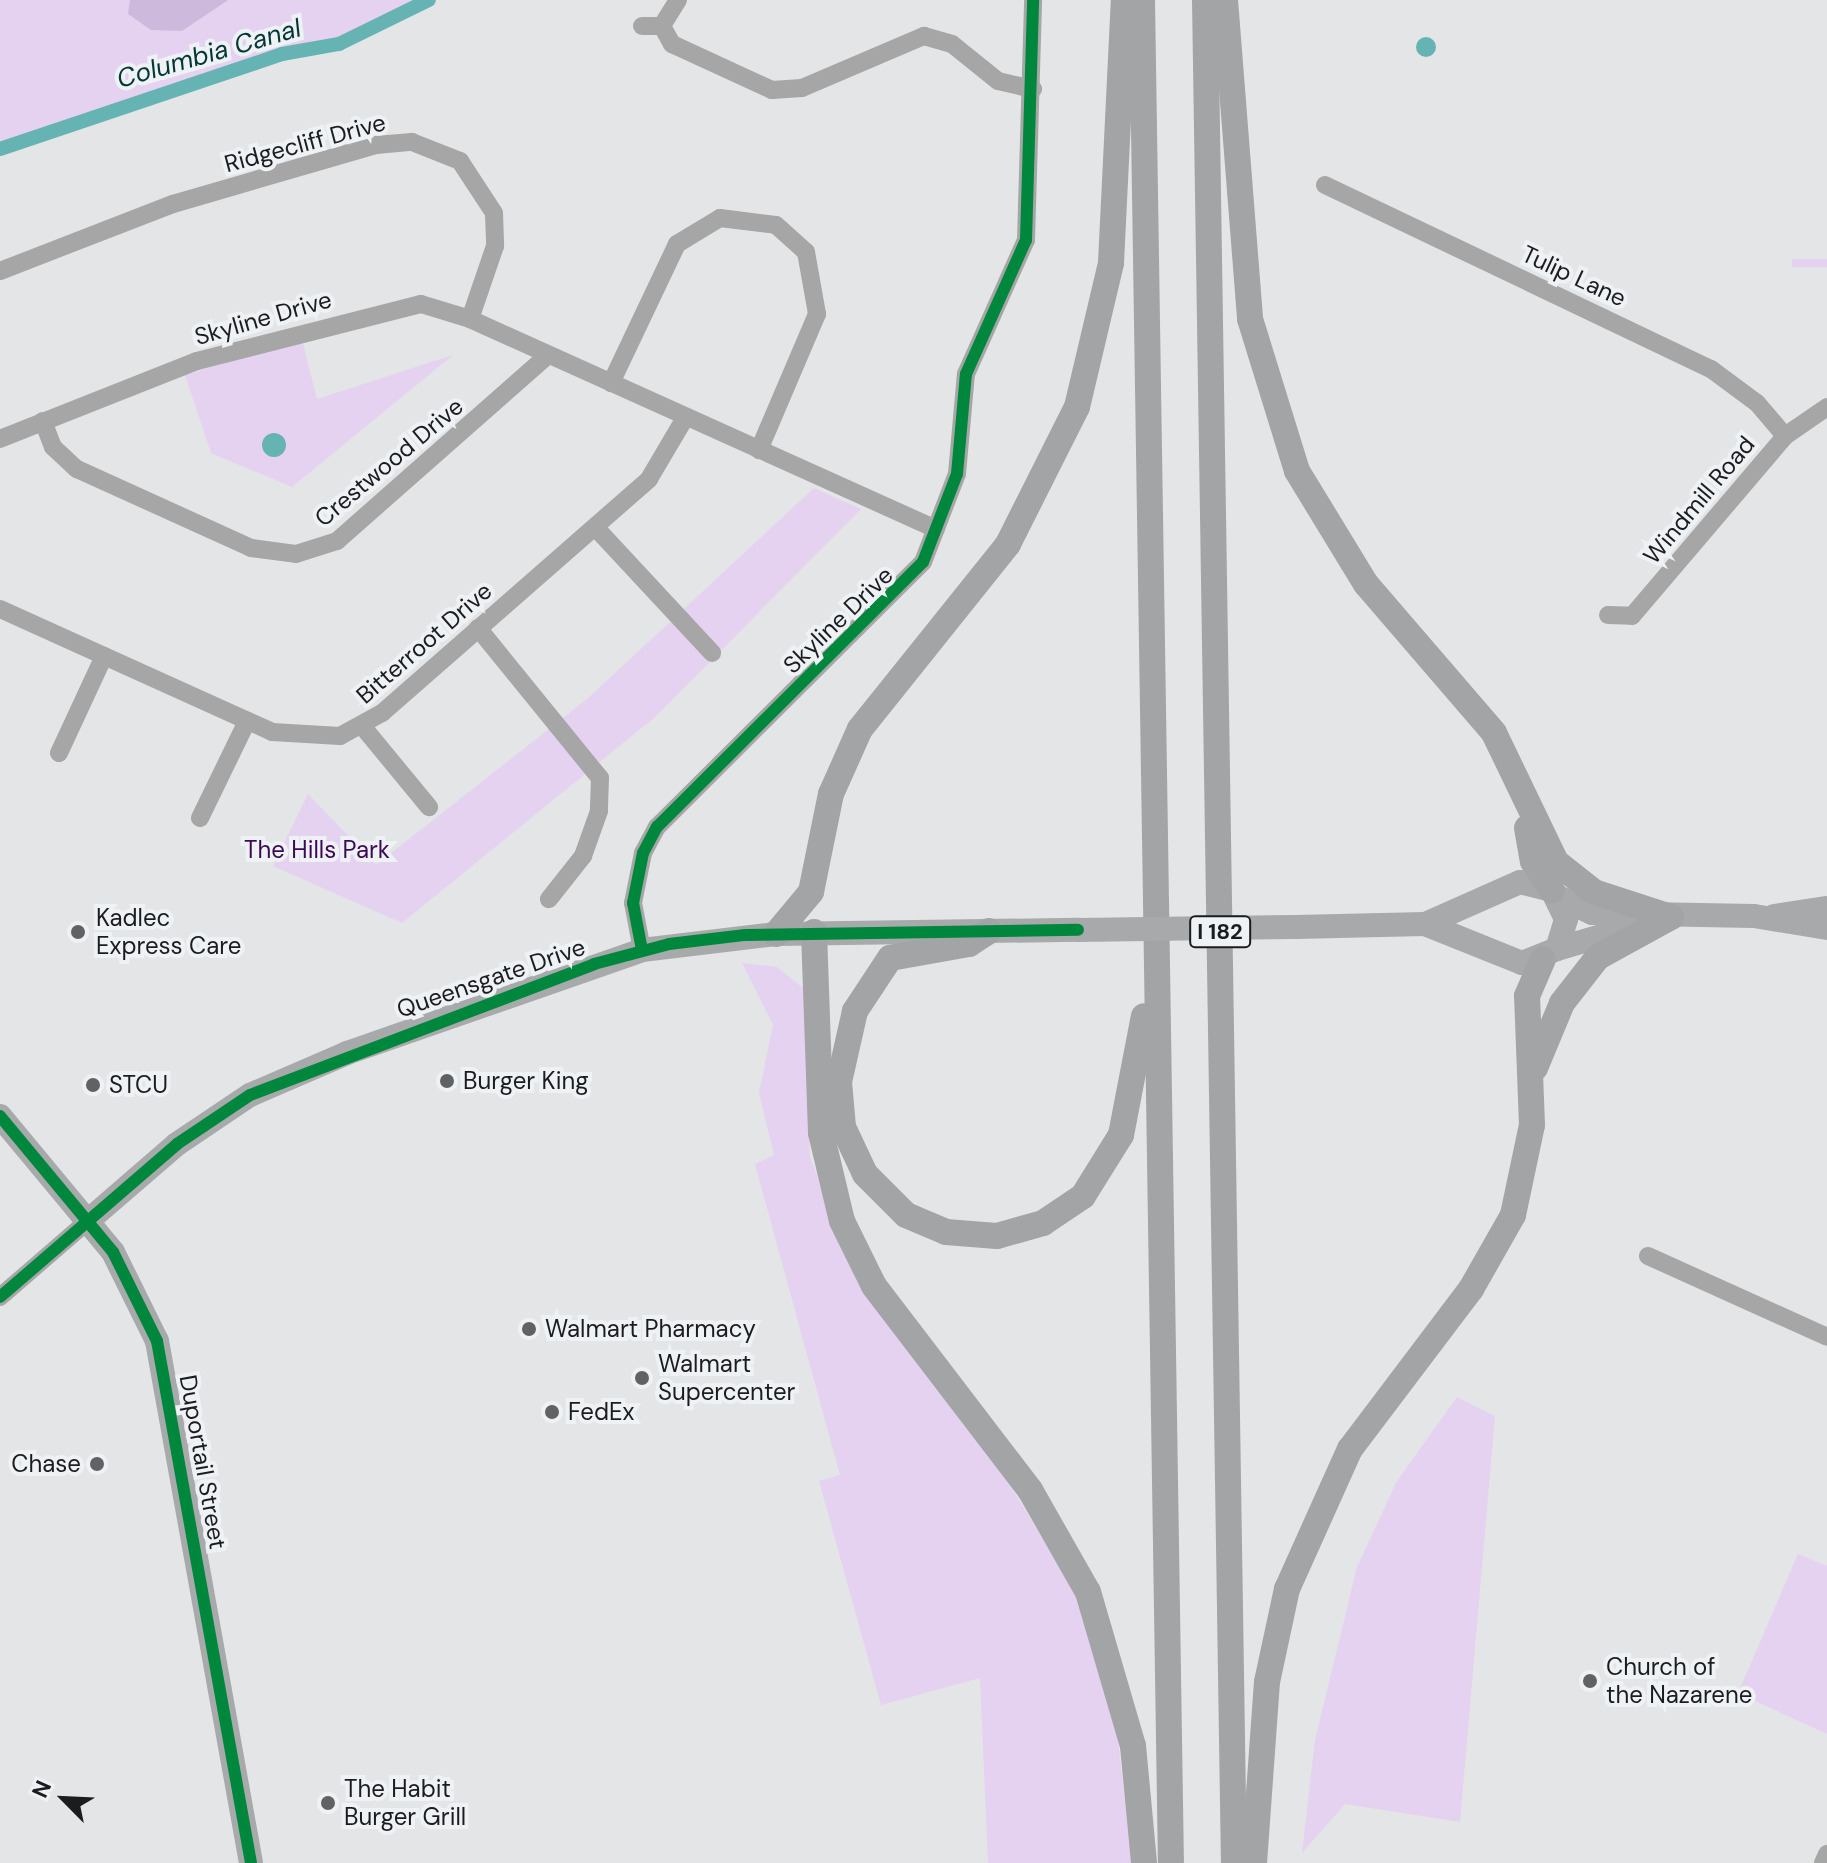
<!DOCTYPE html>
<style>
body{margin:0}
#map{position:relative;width:1827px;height:1863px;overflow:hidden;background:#e3e5e7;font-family:"DM Sans",sans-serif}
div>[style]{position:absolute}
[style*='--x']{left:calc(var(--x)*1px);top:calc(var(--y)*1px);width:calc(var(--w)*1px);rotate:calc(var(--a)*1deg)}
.green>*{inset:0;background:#e4d2f0;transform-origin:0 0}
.forest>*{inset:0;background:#cdb9db}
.water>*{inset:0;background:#66b3b3}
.round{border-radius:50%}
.canal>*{height:14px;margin:-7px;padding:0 7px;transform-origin:7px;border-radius:7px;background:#66b3b3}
.minor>*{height:18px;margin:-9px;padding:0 9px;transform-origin:9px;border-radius:9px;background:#a6a6a6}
.major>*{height:24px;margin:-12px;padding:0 12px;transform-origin:12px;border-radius:12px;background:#a8a9ab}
.highway>*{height:26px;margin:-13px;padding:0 13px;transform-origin:13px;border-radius:13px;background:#a3a4a6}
.major-bridge>*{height:24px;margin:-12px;padding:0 12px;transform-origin:12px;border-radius:12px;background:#a8a9ab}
.cycleway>*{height:12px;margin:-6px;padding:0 6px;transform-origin:6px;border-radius:6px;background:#00873e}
.dots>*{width:22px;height:22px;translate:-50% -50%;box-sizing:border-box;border:4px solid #eff2f5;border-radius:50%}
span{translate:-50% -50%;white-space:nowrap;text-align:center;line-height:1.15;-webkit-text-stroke:8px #eff2f5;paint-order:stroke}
.shield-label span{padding:2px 6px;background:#eff2f5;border:2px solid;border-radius:6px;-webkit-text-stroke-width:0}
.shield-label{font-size:22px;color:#1b1c1e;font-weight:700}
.street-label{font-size:24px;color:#1b1c1e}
.park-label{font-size:24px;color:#3d0954}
.poi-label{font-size:24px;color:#1b1c1e}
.left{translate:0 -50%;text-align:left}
.right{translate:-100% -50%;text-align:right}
.water-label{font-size:26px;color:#033737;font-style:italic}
.north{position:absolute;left:24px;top:1759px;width:80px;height:80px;-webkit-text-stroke:6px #eff2f5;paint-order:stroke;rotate:294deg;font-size:22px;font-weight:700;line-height:32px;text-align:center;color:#1b1c1e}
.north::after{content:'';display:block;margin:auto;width:28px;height:36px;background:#1b1c1e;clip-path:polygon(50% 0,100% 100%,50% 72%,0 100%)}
</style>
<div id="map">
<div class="green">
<i style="clip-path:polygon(0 0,429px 0,339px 44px,282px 54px,0 149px)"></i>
<i style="left:1827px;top:259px;width:8px;height:35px;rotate:90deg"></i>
<i style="clip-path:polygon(302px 340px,317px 399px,453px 355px,292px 487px,211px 453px,185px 375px)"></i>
<i style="clip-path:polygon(814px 488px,861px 509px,655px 717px,402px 923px,273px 866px,308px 794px,376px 865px,587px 699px)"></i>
<i style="clip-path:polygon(742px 963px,777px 967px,803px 988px,810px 1157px,858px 1284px,1003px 1474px,1077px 1595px,1118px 1740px,1132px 1863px,988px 1863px,980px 1678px,881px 1705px,819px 1481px,840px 1475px,755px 1164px,774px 1155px,759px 1093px,773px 1025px)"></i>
<i style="clip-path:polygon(1457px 1397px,1495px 1416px,1460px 1822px,1345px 1804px,1302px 1853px,1315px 1740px,1357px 1567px,1397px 1481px)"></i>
<i style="clip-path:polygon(1798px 1554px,1827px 1566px,1827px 1734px,1738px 1693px)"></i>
</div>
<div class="forest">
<i style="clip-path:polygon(130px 0,228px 0,182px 31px,151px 30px,128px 14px)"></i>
</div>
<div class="water">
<i class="round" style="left:1416px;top:37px;width:20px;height:20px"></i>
<i class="round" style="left:262px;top:433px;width:24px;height:24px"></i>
</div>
<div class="canal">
<i style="--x:0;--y:149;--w:298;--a:-18.6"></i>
<i style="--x:282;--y:54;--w:58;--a:-10"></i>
<i style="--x:339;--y:44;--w:100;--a:-26.1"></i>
</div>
<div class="minor">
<i style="--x:678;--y:0;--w:31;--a:122"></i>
<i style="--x:662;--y:26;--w:21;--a:61"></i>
<i style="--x:672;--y:44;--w:110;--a:24.7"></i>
<i style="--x:772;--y:90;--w:30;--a:-4"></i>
<i style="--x:802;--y:88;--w:133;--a:-23.1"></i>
<i style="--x:924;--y:36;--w:29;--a:16"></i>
<i style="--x:952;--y:44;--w:59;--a:38.8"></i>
<i style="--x:998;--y:81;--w:36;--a:13"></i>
<i style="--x:642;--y:26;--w:20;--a:0"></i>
<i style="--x:1325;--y:185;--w:428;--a:25.5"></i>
<i style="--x:1711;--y:369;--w:57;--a:36.5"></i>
<i style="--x:1757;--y:403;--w:43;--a:49.7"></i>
<i style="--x:0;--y:271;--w:186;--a:-21.2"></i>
<i style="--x:173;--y:204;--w:211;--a:-16.2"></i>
<i style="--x:376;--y:145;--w:36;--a:-5"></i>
<i style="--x:412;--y:142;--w:52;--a:21.6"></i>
<i style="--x:460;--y:161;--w:62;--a:56.8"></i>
<i style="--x:494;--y:213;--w:33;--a:88"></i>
<i style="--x:495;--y:246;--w:77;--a:108.9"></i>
<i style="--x:611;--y:383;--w:154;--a:-64.6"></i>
<i style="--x:677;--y:244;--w:50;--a:-31.2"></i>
<i style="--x:720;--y:218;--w:56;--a:7.1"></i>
<i style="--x:776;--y:225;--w:40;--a:42"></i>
<i style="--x:806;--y:252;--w:63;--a:79.9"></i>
<i style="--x:817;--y:314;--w:148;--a:113.1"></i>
<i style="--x:43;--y:421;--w:28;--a:69"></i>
<i style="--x:53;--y:447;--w:33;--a:43"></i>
<i style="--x:77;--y:469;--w:191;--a:24.4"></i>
<i style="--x:251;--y:548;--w:45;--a:7.6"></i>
<i style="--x:296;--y:554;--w:43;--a:-17.6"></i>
<i style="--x:337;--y:541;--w:281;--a:-41.4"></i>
<i style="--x:0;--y:439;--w:212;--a:-21.6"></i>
<i style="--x:197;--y:361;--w:231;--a:-14.3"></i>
<i style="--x:421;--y:304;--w:51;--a:17"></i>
<i style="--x:470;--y:319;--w:511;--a:24.26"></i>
<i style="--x:595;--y:527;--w:172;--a:47.1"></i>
<i style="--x:0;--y:609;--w:299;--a:24.3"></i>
<i style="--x:272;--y:732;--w:68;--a:3.4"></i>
<i style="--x:340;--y:736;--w:48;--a:-28.7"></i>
<i style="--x:382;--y:713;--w:355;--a:-41.2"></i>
<i style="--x:649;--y:479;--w:71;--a:-59.5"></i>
<i style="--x:1608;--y:615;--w:24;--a:2"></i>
<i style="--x:1632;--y:616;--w:236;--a:-49.6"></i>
<i style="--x:1785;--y:436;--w:51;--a:-34.6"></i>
<i style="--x:478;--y:628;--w:193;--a:50.9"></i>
<i style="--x:600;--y:778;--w:33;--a:92"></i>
<i style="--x:599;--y:811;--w:48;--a:109.6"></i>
<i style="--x:583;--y:856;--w:55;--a:128.3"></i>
<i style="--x:363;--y:727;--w:104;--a:50.5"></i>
<i style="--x:59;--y:753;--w:107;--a:-65.1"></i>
<i style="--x:200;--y:818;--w:108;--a:-64.1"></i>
<i style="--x:642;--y:950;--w:48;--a:-100.8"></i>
<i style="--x:633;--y:903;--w:51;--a:-78.7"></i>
<i style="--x:643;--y:853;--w:30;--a:-62"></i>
<i style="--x:657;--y:827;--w:375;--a:-44.9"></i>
<i style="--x:923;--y:562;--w:94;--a:-68.9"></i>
<i style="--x:957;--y:474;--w:100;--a:-84.9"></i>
<i style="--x:966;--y:374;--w:147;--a:-65.9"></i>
<i style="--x:1026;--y:240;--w:240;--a:-88.3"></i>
<i style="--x:1648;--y:1256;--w:196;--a:24.3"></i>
<i style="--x:0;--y:1297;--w:118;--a:-40.9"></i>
<i style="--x:1823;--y:1863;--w:10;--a:-66"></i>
</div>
<div class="major">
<i style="--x:1558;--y:897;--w:38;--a:25"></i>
<i style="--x:1592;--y:913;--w:162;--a:1.1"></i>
<i style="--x:1754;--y:916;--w:74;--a:9.3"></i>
<i style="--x:1774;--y:916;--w:54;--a:-8.6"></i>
<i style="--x:1296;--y:927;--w:129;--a:-1.3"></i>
<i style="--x:1425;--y:924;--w:105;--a:21.9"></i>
<i style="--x:1522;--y:963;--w:38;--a:-22"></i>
<i style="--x:1557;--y:949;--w:31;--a:-73"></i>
<i style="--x:1566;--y:919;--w:32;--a:-116"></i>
<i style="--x:1552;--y:890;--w:33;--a:-166"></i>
<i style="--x:1520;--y:882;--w:104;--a:156.1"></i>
<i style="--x:1557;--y:949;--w:96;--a:-16.4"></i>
<i style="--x:0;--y:1116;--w:177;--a:50.3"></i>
<i style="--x:113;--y:1252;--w:99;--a:63.7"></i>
<i style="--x:157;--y:1341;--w:530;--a:79.79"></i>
<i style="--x:89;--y:1220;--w:116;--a:-40.8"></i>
<i style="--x:177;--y:1144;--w:88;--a:-33.9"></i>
<i style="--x:250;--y:1095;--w:106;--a:-23.4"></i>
<i style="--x:347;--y:1053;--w:312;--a:-19.2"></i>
<i style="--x:642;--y:950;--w:135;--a:-6.8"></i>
<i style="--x:776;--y:934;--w:302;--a:-0.8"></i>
</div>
<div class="highway">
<i style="--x:1142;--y:0;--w:1863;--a:89.11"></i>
<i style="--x:1205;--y:0;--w:1863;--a:89.11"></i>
<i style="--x:1225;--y:0;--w:320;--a:85.5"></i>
<i style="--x:1250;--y:319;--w:159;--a:72.8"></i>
<i style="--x:1297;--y:471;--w:132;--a:58.6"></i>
<i style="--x:1366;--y:584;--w:196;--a:49.3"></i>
<i style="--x:1494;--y:733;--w:143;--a:64.3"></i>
<i style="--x:1556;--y:862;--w:48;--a:38.3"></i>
<i style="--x:1594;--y:892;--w:81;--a:18"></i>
<i style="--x:1527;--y:828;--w:34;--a:80"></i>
<i style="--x:1533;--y:861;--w:35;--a:57"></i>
<i style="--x:989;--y:931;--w:24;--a:147"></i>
<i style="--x:969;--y:944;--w:80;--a:170"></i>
<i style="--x:890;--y:958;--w:64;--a:123.4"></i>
<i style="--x:855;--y:1011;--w:73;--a:102.7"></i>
<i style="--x:839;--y:1082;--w:45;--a:84.9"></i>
<i style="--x:843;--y:1127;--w:52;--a:64.9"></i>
<i style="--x:865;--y:1174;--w:58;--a:45"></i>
<i style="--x:906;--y:1215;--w:43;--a:23"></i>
<i style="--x:946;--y:1232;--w:51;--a:4.5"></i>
<i style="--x:997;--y:1236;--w:48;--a:-15.8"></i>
<i style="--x:1043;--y:1223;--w:48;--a:-34"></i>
<i style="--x:1083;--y:1196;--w:72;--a:-58.1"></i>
<i style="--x:1121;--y:1135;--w:121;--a:-79.1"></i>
<i style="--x:814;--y:932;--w:201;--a:88"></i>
<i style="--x:821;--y:1133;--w:90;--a:76.6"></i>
<i style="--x:842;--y:1221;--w:72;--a:63.8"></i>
<i style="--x:874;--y:1286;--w:257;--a:52.6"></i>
<i style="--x:1030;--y:1490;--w:117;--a:60.4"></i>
<i style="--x:1088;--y:1592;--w:160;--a:73.7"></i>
<i style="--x:1133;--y:1746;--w:118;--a:84.6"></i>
<i style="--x:776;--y:934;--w:55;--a:-50.2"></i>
<i style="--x:811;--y:892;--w:100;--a:-78.5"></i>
<i style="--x:831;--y:794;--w:71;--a:-66"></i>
<i style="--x:860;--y:729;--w:237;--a:-51.3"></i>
<i style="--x:1008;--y:544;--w:153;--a:-63.3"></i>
<i style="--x:1077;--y:407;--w:148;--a:-76.7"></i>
<i style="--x:1111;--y:263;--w:263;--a:-87.2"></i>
<i style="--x:1535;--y:1068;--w:70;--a:-67.4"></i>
<i style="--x:1562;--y:1003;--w:58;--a:-52"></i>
<i style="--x:1598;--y:957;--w:83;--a:-28.7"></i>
<i style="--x:1254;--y:1863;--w:181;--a:-85.9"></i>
<i style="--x:1267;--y:1682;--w:95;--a:-77.9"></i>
<i style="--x:1287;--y:1589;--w:154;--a:-65.8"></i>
<i style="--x:1350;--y:1449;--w:201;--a:-52.9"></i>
<i style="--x:1471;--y:1289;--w:85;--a:-60.4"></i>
<i style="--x:1513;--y:1215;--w:92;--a:-78.1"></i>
<i style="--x:1532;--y:1125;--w:129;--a:-92.2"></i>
<i style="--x:1527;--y:996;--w:40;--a:-66.6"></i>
</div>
<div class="major-bridge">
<i style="--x:1078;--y:930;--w:218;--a:-0.8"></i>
</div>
<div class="cycleway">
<i style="--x:642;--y:950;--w:48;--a:-100.8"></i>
<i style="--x:633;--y:903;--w:51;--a:-78.7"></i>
<i style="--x:643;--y:853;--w:30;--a:-62"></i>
<i style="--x:657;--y:827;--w:375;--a:-44.9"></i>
<i style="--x:923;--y:562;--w:94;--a:-68.9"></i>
<i style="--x:957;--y:474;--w:100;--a:-84.9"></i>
<i style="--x:966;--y:374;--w:147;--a:-65.9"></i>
<i style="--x:1026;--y:240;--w:240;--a:-88.3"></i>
<i style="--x:0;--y:1116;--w:177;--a:50.3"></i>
<i style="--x:113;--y:1252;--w:99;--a:63.7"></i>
<i style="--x:157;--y:1341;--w:530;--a:79.79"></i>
<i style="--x:0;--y:1297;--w:234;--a:-40.8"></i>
<i style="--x:177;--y:1144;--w:88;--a:-33.9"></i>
<i style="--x:250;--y:1095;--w:368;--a:-20.8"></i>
<i style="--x:594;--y:964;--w:78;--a:-14.9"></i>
<i style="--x:669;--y:944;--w:77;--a:-6.8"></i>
<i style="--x:745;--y:935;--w:333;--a:-0.9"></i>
</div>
<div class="dots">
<i style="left:78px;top:932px;background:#616264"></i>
<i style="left:447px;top:1081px;background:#616264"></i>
<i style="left:93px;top:1085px;background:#616264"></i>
<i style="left:529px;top:1329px;background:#616264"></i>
<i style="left:642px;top:1378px;background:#616264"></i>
<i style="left:552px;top:1412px;background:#616264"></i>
<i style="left:97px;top:1464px;background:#616264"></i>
<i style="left:1590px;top:1681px;background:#616264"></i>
<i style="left:328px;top:1803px;background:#616264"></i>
</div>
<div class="shield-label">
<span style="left:1220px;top:932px">I 182</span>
</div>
<div class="street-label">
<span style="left:305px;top:143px;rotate:-15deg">Ridgecliff Drive</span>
<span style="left:1574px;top:276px;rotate:25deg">Tulip Lane</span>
<span style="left:263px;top:318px;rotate:-16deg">Skyline Drive</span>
<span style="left:389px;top:462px;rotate:-40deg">Crestwood Drive</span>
<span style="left:1699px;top:500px;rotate:-50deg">Windmill Road</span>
<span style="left:838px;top:620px;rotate:-44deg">Skyline Drive</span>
<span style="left:424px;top:643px;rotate:-41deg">Bitterroot Drive</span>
<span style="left:491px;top:978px;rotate:-19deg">Queensgate Drive</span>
<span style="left:203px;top:1462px;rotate:80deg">Duportail Street</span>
</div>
<div class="park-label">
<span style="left:317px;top:850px">The Hills Park</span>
</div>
<div class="poi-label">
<span class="left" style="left:96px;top:932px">Kadlec<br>Express Care</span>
<span class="left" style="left:463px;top:1081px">Burger King</span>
<span class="left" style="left:109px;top:1085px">STCU</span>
<span class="left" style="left:545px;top:1329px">Walmart Pharmacy</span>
<span class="left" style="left:658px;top:1378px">Walmart<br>Supercenter</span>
<span class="left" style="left:568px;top:1412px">FedEx</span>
<span class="right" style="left:81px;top:1464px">Chase</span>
<span class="left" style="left:1606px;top:1681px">Church of<br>the Nazarene</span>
<span class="left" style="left:344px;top:1803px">The Habit<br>Burger Grill</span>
</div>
<div class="water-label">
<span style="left:209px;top:54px;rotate:-16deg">Columbia Canal</span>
</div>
<div class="north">N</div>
</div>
